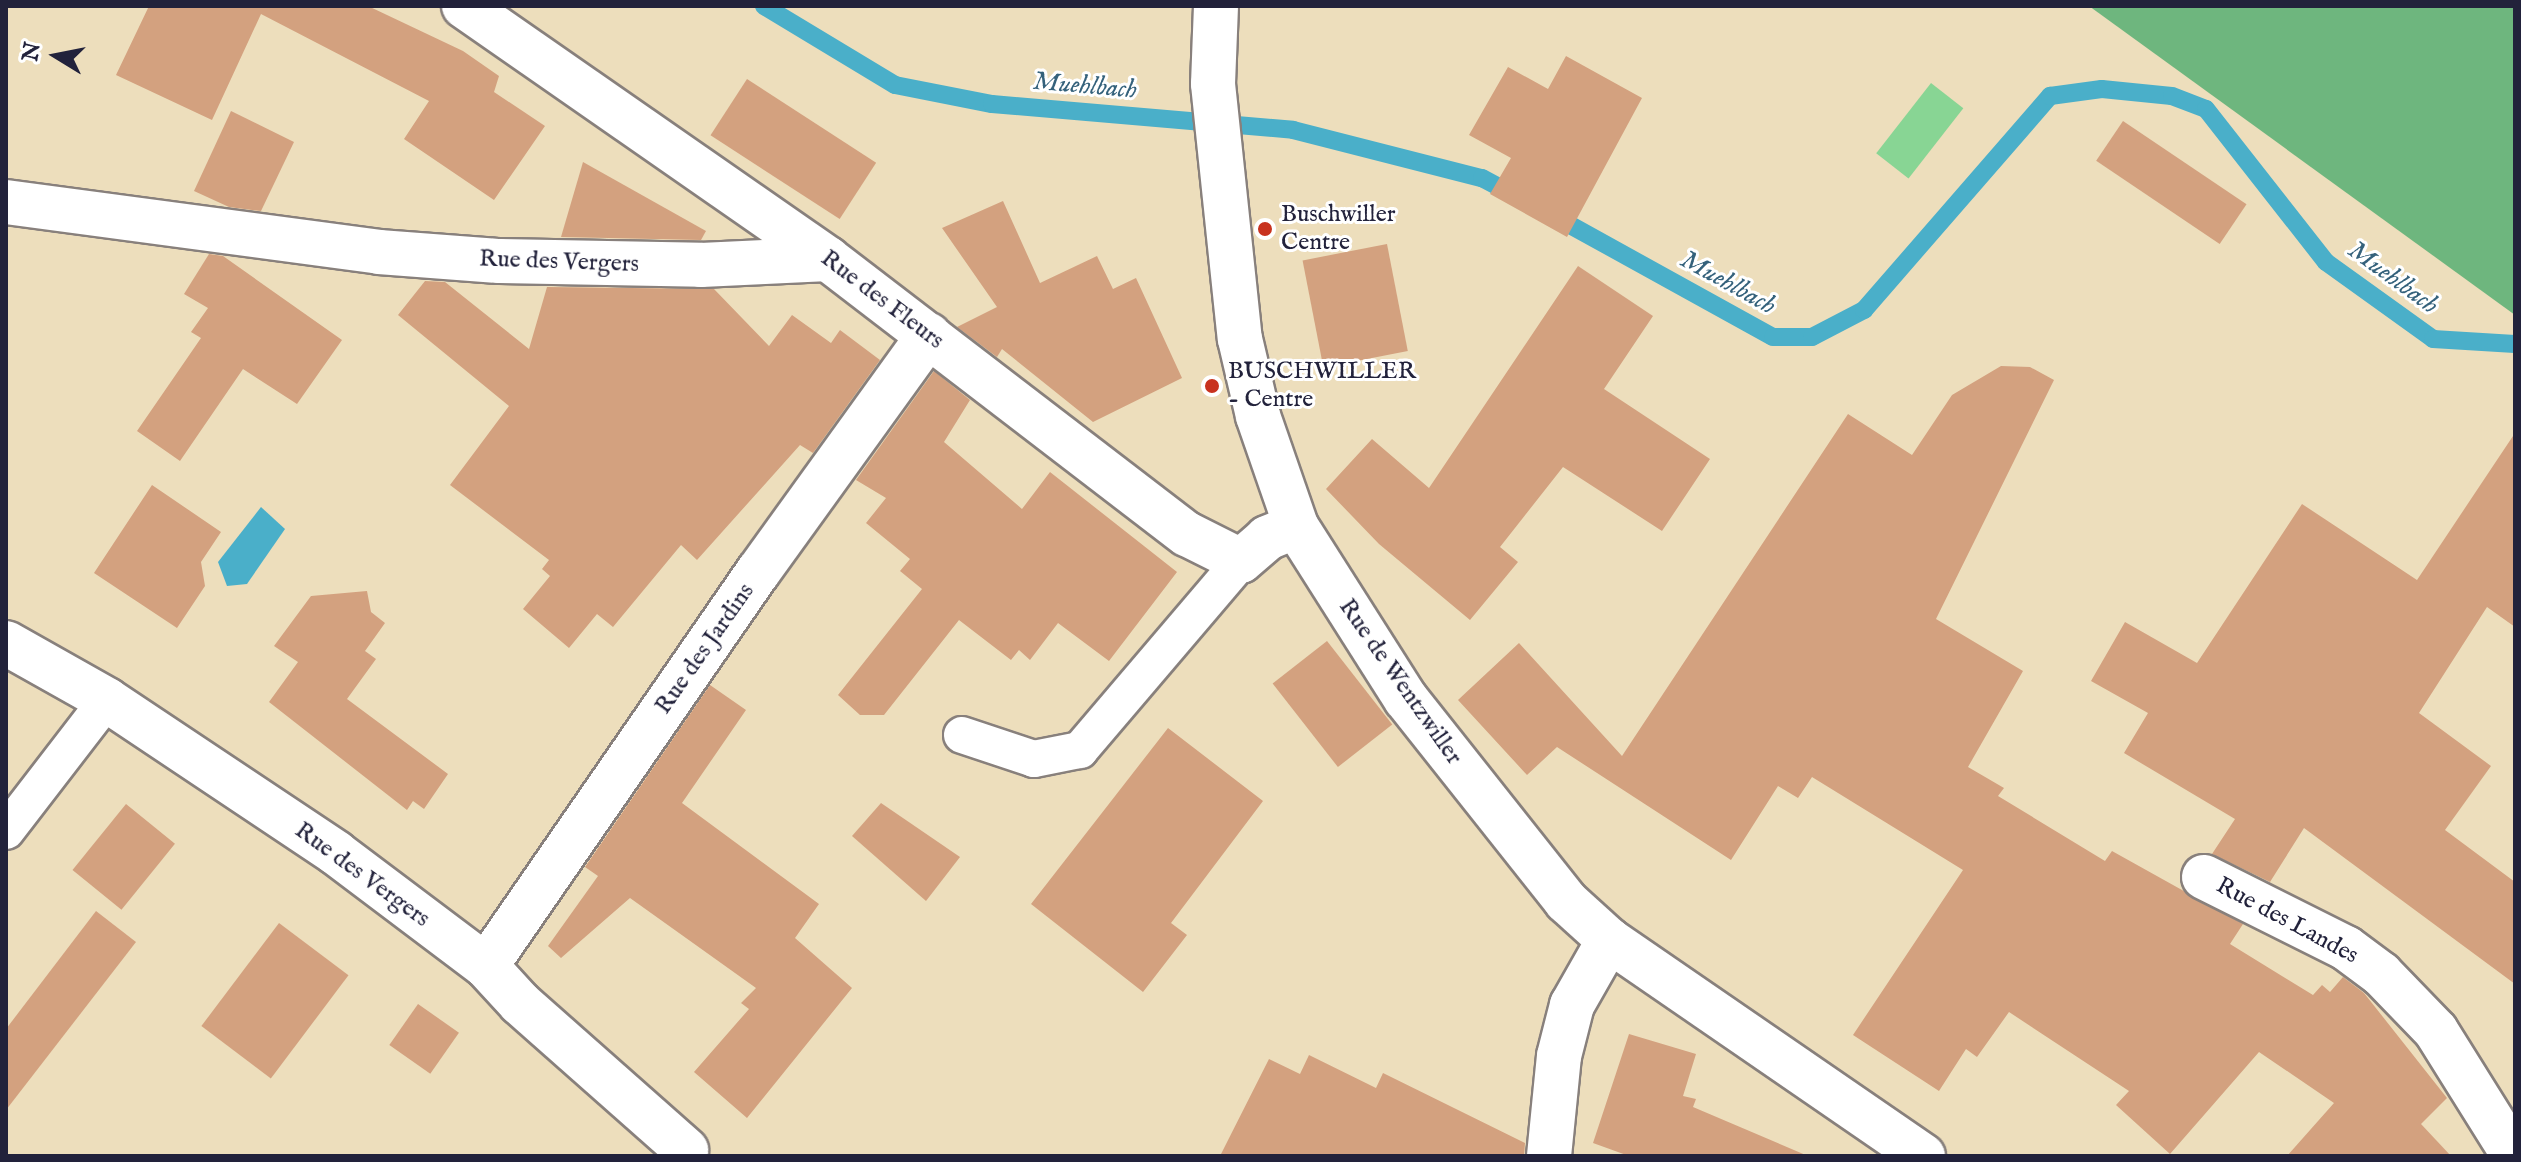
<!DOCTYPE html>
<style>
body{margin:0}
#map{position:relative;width:2521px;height:1162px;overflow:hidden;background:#eddebc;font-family:"IM FELL English",serif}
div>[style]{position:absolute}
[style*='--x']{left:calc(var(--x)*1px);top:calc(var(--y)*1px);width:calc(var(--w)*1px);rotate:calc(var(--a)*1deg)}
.green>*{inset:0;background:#88d594;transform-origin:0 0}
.forest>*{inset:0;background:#6eb67e}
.water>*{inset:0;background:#4aafc9}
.stream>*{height:18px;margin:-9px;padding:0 9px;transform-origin:9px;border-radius:9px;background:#4aafc9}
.building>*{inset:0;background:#d3a17f;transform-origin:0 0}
.roads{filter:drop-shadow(2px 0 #88807c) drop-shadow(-2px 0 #88807c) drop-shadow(0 2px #88807c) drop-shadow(0 -2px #88807c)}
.lane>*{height:36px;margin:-18px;padding:0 18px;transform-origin:18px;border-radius:18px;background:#fff}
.street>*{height:44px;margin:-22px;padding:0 22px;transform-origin:22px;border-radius:22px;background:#fff}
.secondary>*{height:44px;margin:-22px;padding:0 22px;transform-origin:22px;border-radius:22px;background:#fff}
.dots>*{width:22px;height:22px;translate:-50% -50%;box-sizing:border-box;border:4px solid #fff;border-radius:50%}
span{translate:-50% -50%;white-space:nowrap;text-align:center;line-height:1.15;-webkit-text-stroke:6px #fff;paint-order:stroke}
.poi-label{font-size:24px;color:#22223b}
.left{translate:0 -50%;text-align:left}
.street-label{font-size:24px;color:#22223b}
.water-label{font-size:26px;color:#34617b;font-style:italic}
.frame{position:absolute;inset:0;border:8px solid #22223b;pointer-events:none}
.north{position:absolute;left:16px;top:16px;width:80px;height:80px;-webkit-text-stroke:6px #fff;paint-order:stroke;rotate:280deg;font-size:22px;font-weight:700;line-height:32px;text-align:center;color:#22223b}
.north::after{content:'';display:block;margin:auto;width:28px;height:36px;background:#22223b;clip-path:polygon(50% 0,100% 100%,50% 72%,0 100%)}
</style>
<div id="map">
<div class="green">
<i style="left:1931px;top:83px;width:41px;height:89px;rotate:38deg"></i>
</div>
<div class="forest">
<i style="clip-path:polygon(2089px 6px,2515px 6px,2515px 315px)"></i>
</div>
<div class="water">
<i style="clip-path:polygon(261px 507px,285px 529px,247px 584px,227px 586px,218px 562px)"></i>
</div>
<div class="stream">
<i style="--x:764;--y:6;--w:153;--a:31.1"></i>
<i style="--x:895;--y:85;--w:99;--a:11.1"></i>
<i style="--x:992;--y:104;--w:302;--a:4.9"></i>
<i style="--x:1293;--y:130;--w:195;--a:14.3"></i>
<i style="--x:1482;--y:178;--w:38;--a:28"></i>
<i style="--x:1552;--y:215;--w:252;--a:28.9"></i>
<i style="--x:1773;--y:337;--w:39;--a:0"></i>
<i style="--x:1812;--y:337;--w:59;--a:-27.4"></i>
<i style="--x:1864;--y:310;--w:284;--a:-49"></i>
<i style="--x:2050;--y:96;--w:52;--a:-7.7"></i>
<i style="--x:2102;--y:89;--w:70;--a:5.7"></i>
<i style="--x:2172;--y:96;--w:36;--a:21"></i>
<i style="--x:2206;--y:109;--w:194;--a:51.9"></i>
<i style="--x:2326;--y:262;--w:132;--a:35.7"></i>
<i style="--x:2433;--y:339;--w:82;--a:3.5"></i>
</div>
<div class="building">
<i style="clip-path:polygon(149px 6px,368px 6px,463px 51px,499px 76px,494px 92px,545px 126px,494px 200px,404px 139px,429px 101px,261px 14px,212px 120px,116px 75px)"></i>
<i style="clip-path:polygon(1566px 56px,1642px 98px,1567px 237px,1490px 194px,1511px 158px,1469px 135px,1508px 67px,1548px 89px)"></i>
<i style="left:747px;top:79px;width:154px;height:67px;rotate:33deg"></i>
<i style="clip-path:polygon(231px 111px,294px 142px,261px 211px,229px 207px,194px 191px)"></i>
<i style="left:2123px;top:121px;width:149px;height:48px;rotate:34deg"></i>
<i style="clip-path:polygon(583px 162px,706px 231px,701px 240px,561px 237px)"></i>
<i style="clip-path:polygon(1003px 201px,1040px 283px,1097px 256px,1113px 289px,1136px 278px,1182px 378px,1093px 422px,1002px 349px,997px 357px,957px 327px,997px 307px,942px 228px)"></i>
<i style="left:1387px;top:244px;width:109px;height:86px;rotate:79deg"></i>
<i style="clip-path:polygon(209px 254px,223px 256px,342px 340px,297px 404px,243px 369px,180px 461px,137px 431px,201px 338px,191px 332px,208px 308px,184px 294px)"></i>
<i style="clip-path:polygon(1578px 266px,1653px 316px,1604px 389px,1710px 459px,1662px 531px,1563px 467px,1500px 547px,1518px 562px,1470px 620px,1379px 544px,1326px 489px,1372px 439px,1429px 488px)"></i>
<i style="clip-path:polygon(425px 281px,445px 282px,529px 349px,547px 287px,714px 289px,769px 346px,792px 315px,831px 343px,840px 330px,880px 360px,813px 453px,800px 445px,697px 560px,681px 545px,613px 627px,597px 614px,569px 648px,523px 609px,550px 576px,542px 569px,549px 560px,450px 485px,509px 406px,398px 315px)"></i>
<i style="clip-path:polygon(2001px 366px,2030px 367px,2054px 380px,1936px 619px,2023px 671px,1968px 767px,2004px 788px,1998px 796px,2105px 861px,2112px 851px,2243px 924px,2230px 944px,2313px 995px,2322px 985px,2330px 992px,2343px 977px,2364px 993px,2447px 1098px,2421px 1124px,2451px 1156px,2287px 1156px,2334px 1103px,2259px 1052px,2170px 1154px,2116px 1105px,2129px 1091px,2009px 1012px,1977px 1057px,1966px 1049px,1939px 1091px,1853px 1035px,1963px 870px,1812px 777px,1798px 798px,1778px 786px,1731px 860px,1557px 747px,1527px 775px,1458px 700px,1519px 643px,1622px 756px,1848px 414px,1912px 455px,1952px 395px)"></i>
<i style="clip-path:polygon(934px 371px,970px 400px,944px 442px,1022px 509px,1050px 472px,1177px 572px,1109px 661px,1058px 623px,1030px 660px,1019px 650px,1011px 660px,959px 620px,884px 715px,860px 715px,838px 695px,922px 589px,900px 571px,910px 559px,866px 523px,886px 498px,856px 480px)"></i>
<i style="clip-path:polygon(2515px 433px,2515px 627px,2487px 607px,2419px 713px,2491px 766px,2445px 830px,2515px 882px,2515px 984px,2304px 828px,2270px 882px,2212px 854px,2235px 819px,2124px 753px,2148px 713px,2091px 681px,2125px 622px,2197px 663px,2302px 504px,2417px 580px)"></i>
<i style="clip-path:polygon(152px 485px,221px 532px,201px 562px,205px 586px,177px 628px,94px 573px)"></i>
<i style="clip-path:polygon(367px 591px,371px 612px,385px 623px,365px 651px,376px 659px,347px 699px,448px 774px,424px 809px,413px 801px,407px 810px,269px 702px,298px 662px,274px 646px,311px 596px)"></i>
<i style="left:1327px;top:641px;width:106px;height:69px;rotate:52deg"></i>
<i style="clip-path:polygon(710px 685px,746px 710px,682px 803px,819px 904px,795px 938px,852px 988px,747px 1118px,694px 1072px,749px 1009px,741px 1003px,756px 988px,630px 898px,561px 958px,548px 946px,598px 876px,585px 867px)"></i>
<i style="clip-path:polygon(1168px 728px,1263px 801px,1171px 923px,1187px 935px,1143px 992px,1031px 904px)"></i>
<i style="clip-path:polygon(881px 803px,960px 857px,926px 901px,852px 836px)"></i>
<i style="left:126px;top:804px;width:63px;height:85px;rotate:39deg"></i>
<i style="clip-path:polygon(96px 911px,136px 942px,6px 1110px,6px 1029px)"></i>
<i style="left:279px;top:923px;width:87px;height:129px;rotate:37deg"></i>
<i style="left:418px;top:1004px;width:50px;height:50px;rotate:35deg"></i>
<i style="clip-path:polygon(1629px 1034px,1696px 1054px,1683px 1096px,1696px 1099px,1693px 1107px,1808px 1156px,1629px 1156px,1593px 1143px)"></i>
<i style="clip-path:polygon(1309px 1055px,1376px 1088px,1383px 1073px,1525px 1143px,1524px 1156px,1220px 1156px,1269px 1059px,1300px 1074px)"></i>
</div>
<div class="roads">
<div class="lane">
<i style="--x:962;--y:735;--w:76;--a:18.4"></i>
<i style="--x:1034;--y:759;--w:47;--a:-11.1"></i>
<i style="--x:1080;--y:750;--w:248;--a:-49.6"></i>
<i style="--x:6;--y:831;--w:165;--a:-52.4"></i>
</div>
<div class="street">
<i style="--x:464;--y:6;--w:443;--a:34.8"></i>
<i style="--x:828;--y:259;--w:452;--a:37.5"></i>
<i style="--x:1187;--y:534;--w:60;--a:26.6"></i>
<i style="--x:1241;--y:561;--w:35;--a:-41"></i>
<i style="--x:1267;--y:538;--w:31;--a:-22"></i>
<i style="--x:6;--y:202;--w:376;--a:7.6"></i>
<i style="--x:379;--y:252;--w:121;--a:4.3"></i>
<i style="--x:500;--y:261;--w:201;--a:1.1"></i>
<i style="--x:701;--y:265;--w:127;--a:-2.7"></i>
<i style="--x:6;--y:643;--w:116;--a:29.4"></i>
<i style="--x:107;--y:700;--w:275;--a:33.7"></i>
<i style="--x:336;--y:853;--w:188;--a:37"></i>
<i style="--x:486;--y:966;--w:50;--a:47.4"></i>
<i style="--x:520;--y:1003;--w:222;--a:41.5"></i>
<i style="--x:2204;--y:877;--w:159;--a:26.6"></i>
<i style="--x:2346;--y:948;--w:44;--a:36.6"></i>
<i style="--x:2381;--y:974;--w:79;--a:46"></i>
<i style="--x:2436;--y:1031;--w:147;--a:58"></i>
<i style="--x:486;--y:966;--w:479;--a:-55.4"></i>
<i style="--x:758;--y:572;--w:292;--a:-54.2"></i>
<i style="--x:1549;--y:1156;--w:100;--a:-84.3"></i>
<i style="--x:1559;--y:1056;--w:53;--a:-75.7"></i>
<i style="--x:1572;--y:1005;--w:75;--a:-60.4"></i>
</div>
<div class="secondary">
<i style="--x:1216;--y:6;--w:78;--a:92.2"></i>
<i style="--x:1213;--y:84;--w:256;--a:84"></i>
<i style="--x:1240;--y:339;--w:79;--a:76.8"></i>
<i style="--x:1258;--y:416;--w:116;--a:70.9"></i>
<i style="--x:1296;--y:526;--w:205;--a:57.6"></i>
<i style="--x:1406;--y:699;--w:258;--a:51.6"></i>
<i style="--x:1566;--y:901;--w:58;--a:42.2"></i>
<i style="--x:1609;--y:940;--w:381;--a:34.5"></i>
</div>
</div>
<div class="dots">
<i style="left:1265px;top:229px;background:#c8321e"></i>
<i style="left:1212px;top:386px;background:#c8321e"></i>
</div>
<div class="poi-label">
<span class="left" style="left:1281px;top:229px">Buschwiller<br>Centre</span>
<span class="left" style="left:1228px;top:386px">BUSCHWILLER<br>- Centre</span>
</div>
<div class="street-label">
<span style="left:559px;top:262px;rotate:2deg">Rue des Vergers</span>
<span style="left:882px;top:300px;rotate:37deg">Rue des Fleurs</span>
<span style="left:705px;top:649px;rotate:-55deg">Rue des Jardins</span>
<span style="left:1400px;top:682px;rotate:55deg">Rue de Wentzwiller</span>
<span style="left:362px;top:875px;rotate:36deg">Rue des Vergers</span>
<span style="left:2287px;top:921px;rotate:28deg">Rue des Landes</span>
</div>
<div class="water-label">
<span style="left:1085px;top:86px;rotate:5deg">Muehlbach</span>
<span style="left:2393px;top:278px;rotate:36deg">Muehlbach</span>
<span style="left:1728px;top:283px;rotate:29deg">Muehlbach</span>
</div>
<div class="frame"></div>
<div class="north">N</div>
</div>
